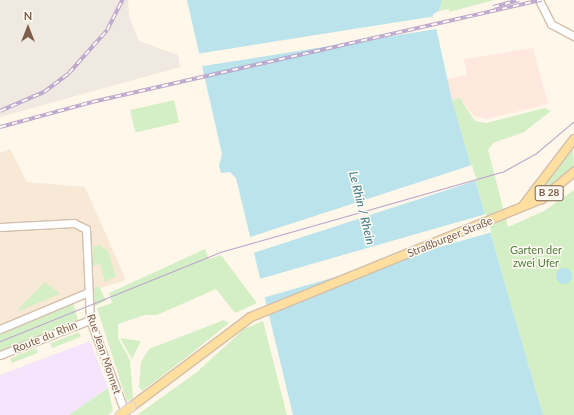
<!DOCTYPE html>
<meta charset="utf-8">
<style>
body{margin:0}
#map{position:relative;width:574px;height:415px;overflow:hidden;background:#fff7e9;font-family:Lato,sans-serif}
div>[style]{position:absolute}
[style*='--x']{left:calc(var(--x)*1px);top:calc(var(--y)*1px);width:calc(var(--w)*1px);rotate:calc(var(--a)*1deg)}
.residential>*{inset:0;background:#f7e9d6}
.commercial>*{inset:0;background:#ffe8dd}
.industrial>*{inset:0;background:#f0e9e2}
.education>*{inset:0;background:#f4e5fc}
.green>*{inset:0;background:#d4efc5;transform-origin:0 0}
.water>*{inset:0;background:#bae3ec}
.round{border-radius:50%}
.pier>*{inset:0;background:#fff7e9;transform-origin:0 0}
.roads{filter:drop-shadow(1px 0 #d3bfac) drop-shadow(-1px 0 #d3bfac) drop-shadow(0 1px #d3bfac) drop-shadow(0 -1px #d3bfac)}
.minor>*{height:7px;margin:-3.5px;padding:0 3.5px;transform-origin:3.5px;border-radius:3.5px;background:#fff}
.major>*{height:8px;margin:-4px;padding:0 4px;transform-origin:4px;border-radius:4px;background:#ffdfa0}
.tram>*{height:1px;margin:-0.5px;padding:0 0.5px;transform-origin:0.5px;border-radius:0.5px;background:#bba4cc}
.rail>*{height:3.5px;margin-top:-1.75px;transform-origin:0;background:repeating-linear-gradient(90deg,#fffaf2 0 6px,#bba4cc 0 12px);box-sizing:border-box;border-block:1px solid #bba4cc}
.bridges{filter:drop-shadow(1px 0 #ddd5cf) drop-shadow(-1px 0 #ddd5cf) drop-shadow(0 1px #ddd5cf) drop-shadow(0 -1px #ddd5cf)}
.major-bridge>*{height:8px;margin:-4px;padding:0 4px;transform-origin:4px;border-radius:4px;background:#ffdfa0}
span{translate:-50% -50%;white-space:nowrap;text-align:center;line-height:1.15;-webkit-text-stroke:3px #fffaf2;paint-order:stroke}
.shield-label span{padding:1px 3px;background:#fffaf2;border:1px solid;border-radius:3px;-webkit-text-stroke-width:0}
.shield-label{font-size:10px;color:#7d5d48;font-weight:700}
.street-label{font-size:11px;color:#7d5d48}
.park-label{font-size:11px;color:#4d7e3c}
.water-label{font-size:12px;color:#3c7b8b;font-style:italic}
.north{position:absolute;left:8px;top:8px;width:40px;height:40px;-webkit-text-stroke:3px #fffaf2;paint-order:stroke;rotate:0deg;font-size:11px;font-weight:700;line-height:16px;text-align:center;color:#7d5d48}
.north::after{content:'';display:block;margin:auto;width:14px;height:18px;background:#7d5d48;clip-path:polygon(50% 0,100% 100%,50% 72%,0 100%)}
</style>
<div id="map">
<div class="residential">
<i style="clip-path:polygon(10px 149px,27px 182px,85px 187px,126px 280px,72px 297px,0 329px,0 153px)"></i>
</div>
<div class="commercial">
<i style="clip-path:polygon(533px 48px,548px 104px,486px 119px,474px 116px,460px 98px,452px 100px,447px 79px,467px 75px,464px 59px)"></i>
</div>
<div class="industrial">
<i style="clip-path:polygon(0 0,128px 0,129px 17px,139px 41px,178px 55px,180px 67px,0 117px)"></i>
</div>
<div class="education">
<i style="clip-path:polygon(90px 341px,108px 388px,69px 415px,0 415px,0 375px)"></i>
</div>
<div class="green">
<i style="clip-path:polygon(442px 0,494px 0,449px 12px,449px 9px,439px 11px)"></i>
<i style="clip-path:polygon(460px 98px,475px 121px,486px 123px,545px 108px,551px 111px,524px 132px,493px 143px,488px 150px,508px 227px,544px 211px,574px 190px,574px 415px,543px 415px,452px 100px)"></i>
<i style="left:174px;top:100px;width:23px;height:45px;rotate:77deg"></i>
<i style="clip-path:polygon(573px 146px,574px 167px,541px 193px,559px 163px)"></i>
<i style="clip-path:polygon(100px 245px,108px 251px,116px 276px,105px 282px,100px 264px,93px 266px,93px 247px)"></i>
<i style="clip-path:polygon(205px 249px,209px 259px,221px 255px,257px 303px,235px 313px,216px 289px,157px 315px,145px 315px,118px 324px,118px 338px,130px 360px,133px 398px,127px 402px,97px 308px,112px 303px,109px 293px)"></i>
<i style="clip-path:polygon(45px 282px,60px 294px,19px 311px,18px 309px)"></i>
<i style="clip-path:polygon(99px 286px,106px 301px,93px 307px,91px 290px)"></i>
<i style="clip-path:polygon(73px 301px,78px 320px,0 353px,0 331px)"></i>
<i style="clip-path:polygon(224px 320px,229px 323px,192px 353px,142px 391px,139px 387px,141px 362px,149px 349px)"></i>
<i style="clip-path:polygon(263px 321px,287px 415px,137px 415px,197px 372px,244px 329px)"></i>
<i style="left:79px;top:332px;width:5px;height:31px;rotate:68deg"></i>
<i style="clip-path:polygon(120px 338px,141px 341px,132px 359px)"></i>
<i style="left:36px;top:348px;width:5px;height:28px;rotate:68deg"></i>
<i style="clip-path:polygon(108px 388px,113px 411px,108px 415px,69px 415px)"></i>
</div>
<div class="water">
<i style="clip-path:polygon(187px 0,442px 0,439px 11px,433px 14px,452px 100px,543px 415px,293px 415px,236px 178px,230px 172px,221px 173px,219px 166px,222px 154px)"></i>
<i class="round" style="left:556px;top:268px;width:16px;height:16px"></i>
</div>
<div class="pier">
<i style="left:436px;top:16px;width:13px;height:241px;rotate:81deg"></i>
<i style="left:472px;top:165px;width:16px;height:235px;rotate:72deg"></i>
<i style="left:486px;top:214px;width:19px;height:240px;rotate:74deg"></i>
</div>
<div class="roads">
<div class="minor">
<i style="--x:539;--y:0;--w:27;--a:63"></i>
<i style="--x:551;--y:24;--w:26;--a:28"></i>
<i style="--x:0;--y:227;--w:74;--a:-3.1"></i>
<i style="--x:74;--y:223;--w:13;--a:27"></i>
<i style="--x:86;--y:229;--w:91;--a:87.5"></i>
<i style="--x:90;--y:320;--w:102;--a:69.2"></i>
<i style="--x:0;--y:329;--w:93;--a:-22.7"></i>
<i style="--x:0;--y:355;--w:97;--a:-21.3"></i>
</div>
<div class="major">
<i style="--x:523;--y:206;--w:84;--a:-52.7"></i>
<i style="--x:131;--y:407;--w:150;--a:-36.9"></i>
<i style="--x:251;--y:317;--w:314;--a:-22.1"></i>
<i style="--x:542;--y:199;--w:42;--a:-40.2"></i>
</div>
</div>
<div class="tram">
<i style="--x:0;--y:341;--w:237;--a:-22"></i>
<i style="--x:220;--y:252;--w:295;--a:-15.9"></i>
<i style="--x:504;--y:171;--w:35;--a:-29"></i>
<i style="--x:535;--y:154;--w:51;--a:-40.2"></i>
</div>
<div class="rail">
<i style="--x:493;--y:7;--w:27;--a:-15"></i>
<i style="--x:0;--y:111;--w:48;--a:-23.4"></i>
<i style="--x:44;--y:92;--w:31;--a:-37"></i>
<i style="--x:69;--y:73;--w:57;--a:-48.5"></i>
<i style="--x:107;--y:30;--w:34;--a:-63"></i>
<i style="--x:0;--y:127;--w:95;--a:-15.2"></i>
<i style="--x:92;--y:102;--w:461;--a:-12.8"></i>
</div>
<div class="bridges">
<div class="major-bridge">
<i style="--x:120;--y:415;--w:14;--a:-36"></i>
</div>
</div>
<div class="shield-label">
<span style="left:549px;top:193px">B 28</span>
</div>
<div class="street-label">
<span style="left:450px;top:237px;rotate:-22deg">Straßburger Straße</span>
<span style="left:45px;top:337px;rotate:-22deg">Route du Rhin</span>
<span style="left:104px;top:354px;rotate:71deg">Rue Jean Monnet</span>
</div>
<div class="park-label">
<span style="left:536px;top:257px">Garten der<br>zwei Ufer</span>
</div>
<div class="water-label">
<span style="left:362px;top:208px;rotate:76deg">Le Rhin / Rhein</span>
</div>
<div class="north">N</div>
</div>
